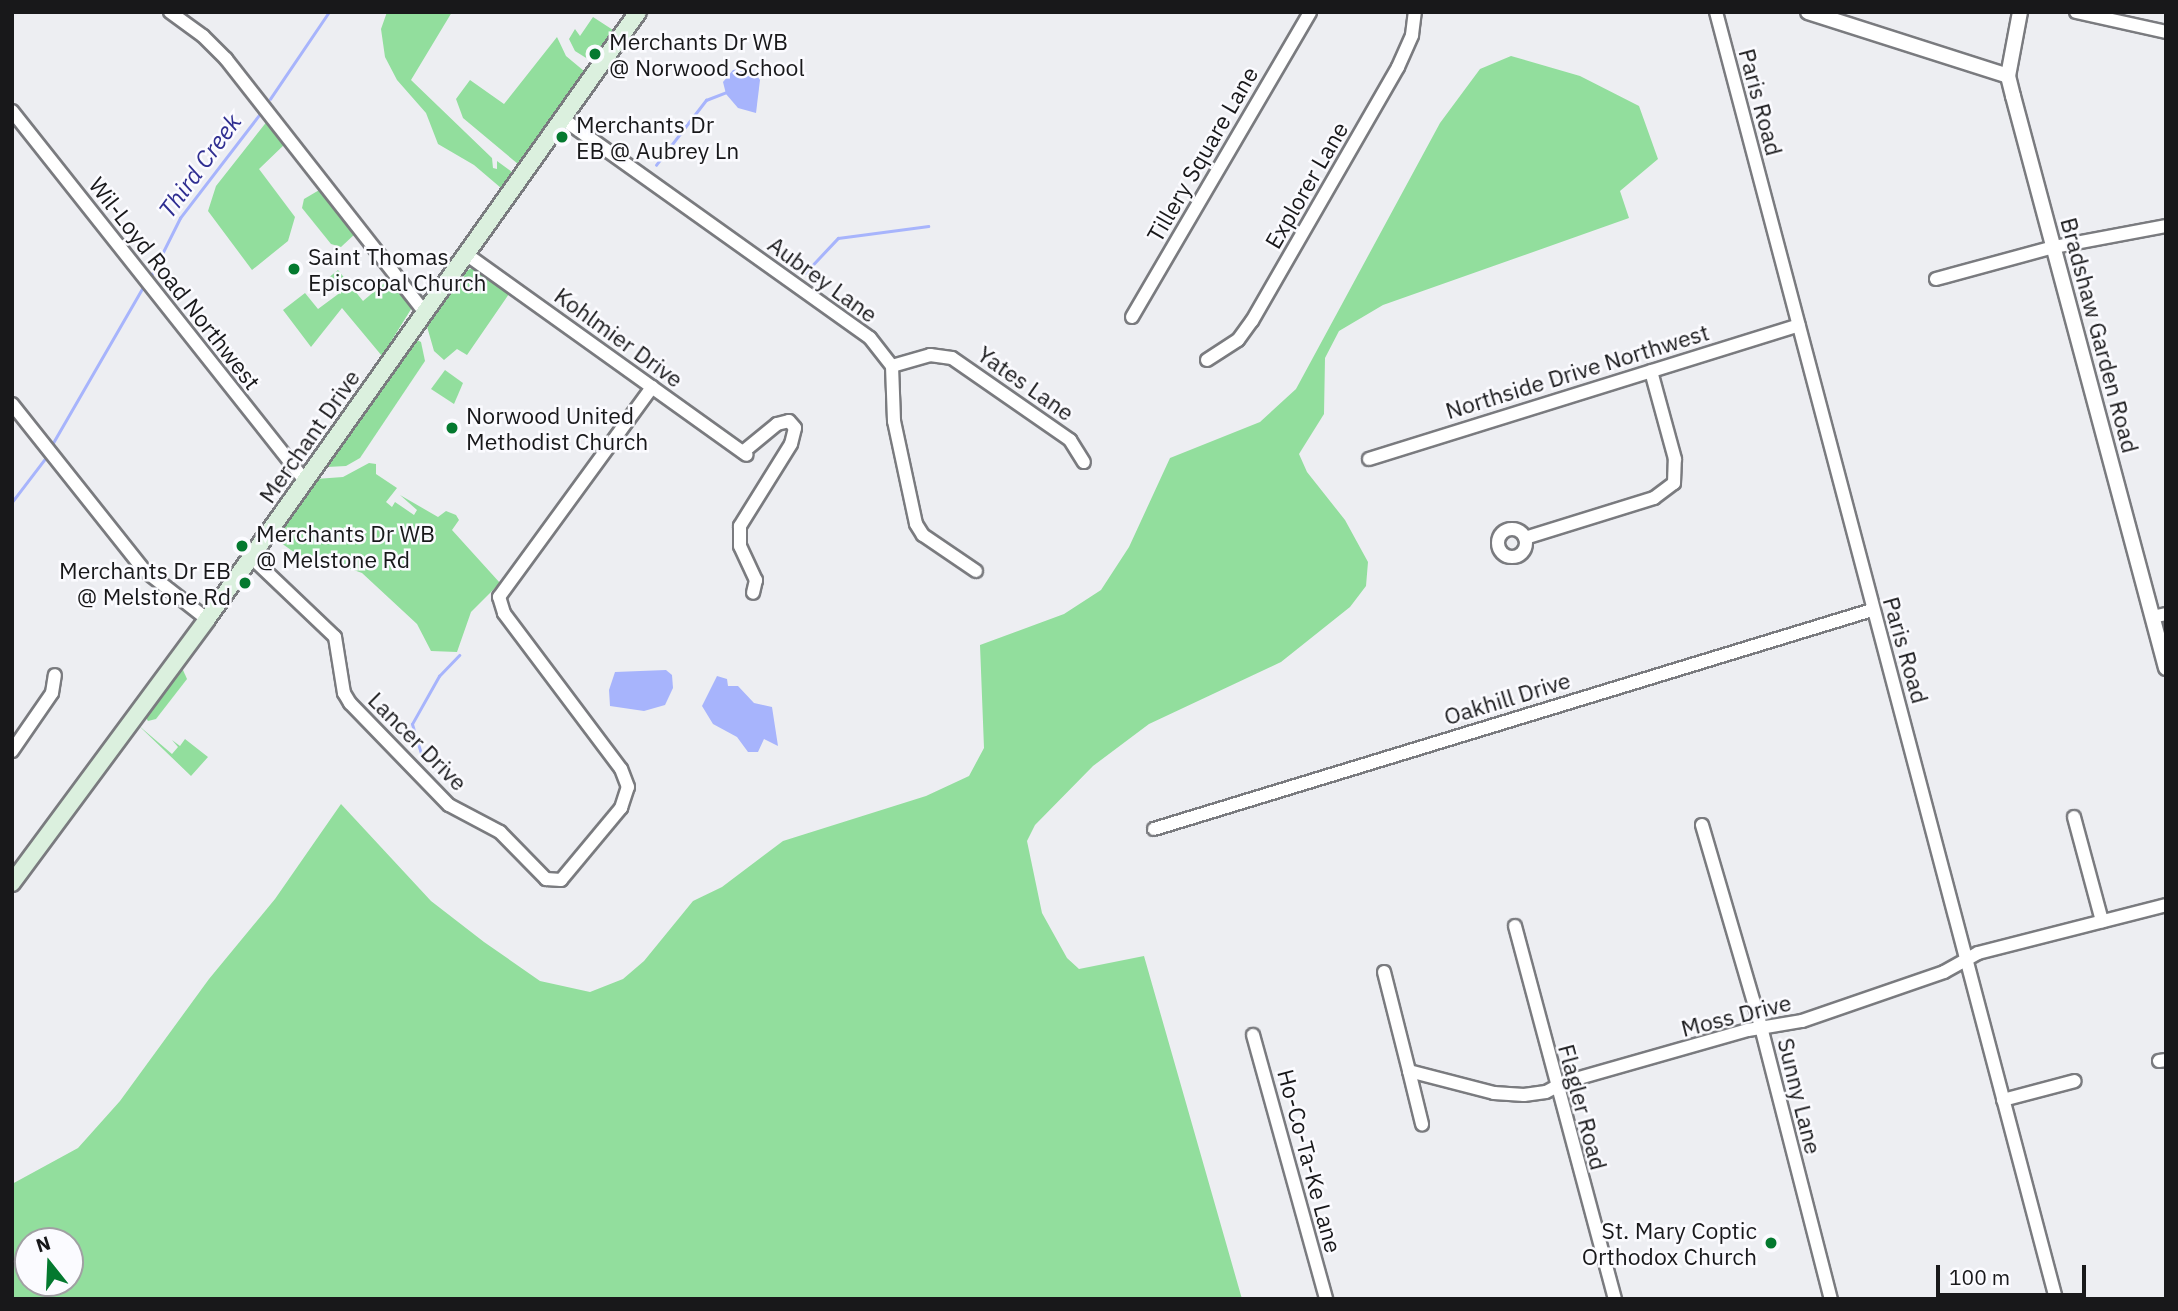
<!DOCTYPE html>
<style>
body{margin:0}
#map{position:relative;width:2178px;height:1311px;overflow:hidden;background:#edeef2;font-family:"IBM Plex Sans",sans-serif}
div>[style]{position:absolute}
[style*='--x']{left:calc(var(--x)*1px);top:calc(var(--y)*1px);width:calc(var(--w)*1px);rotate:calc(var(--a)*1deg)}
.green>*{inset:0;background:#92de9d}
.water>*{inset:0;background:#a7b4fc}
.stream>*{height:2.5px;margin:-1.25px;padding:0 1.25px;transform-origin:1.25px;border-radius:1.25px;background:#a7b4fc}
.roads{filter:drop-shadow(2px 0 #7a7b7f) drop-shadow(-2px 0 #7a7b7f) drop-shadow(0 2px #7a7b7f) drop-shadow(0 -2px #7a7b7f)}
.minor>*{height:12px;margin:-6px;padding:0 6px;transform-origin:6px;border-radius:6px;background:#fff}
.minor>.ring{margin:-6px;padding:0;box-sizing:content-box;background:none;border:12px solid #fff;border-radius:50%}
.tertiary>*{height:14px;margin:-7px;padding:0 7px;transform-origin:7px;border-radius:7px;background:#fff}
.secondary>*{height:16px;margin:-8px;padding:0 8px;transform-origin:8px;border-radius:8px;background:#dbf0de}
.dots>*{width:19px;height:19px;translate:-50% -50%;box-sizing:border-box;border:4px solid #fbfbff;border-radius:50%}
span{translate:-50% -50%;white-space:nowrap;text-align:center;line-height:1.15;-webkit-text-stroke:5px #fbfbff;paint-order:stroke}
.poi-label{font-size:23px;color:#18181a}
.left{translate:0 -50%;text-align:left}
.right{translate:-100% -50%;text-align:right}
.street-label{font-size:23px;color:#18181a}
.water-label{font-size:24px;color:#2f2e91;font-style:italic}
.frame{position:absolute;inset:0;border:14px solid #18181a;pointer-events:none}
.north{position:absolute;left:14px;top:1227px;width:70px;height:70px;box-sizing:border-box;background:#fbfbff;border:2px solid #a0a0a3;border-radius:50%;rotate:342deg;font-size:19px;font-weight:700;line-height:28px;text-align:center;color:#18181a}
.north::after{content:'';display:block;margin:auto;width:24px;height:32px;background:#04792f;clip-path:polygon(50% 0,100% 100%,50% 72%,0 100%)}
.scale{position:absolute;left:1936px;top:1265px;width:150px;height:32px;box-sizing:border-box;border:4px solid #18181a;border-top:0;padding-left:9px;font-size:21px;line-height:24px;white-space:nowrap;color:#18181a;-webkit-text-stroke:5px #fbfbff;paint-order:stroke}
</style>
<div id="map">
<div class="green">
<i style="clip-path:polygon(387px 12px,452px 12px,411px 80px,492px 158px,493px 168px,497px 169px,497px 161px,512px 172px,501px 188px,474px 165px,438px 144px,426px 113px,397px 80px,385px 57px,381px 29px)"></i>
<i style="clip-path:polygon(593px 17px,613px 30px,591px 61px,575px 51px,569px 39px,575px 29px,580px 36px)"></i>
<i style="clip-path:polygon(557px 37px,566px 56px,584px 71px,518px 164px,463px 118px,456px 99px,470px 80px,504px 104px)"></i>
<i style="clip-path:polygon(evenodd,1511px 56px,1580px 76px,1639px 106px,1658px 159px,1620px 191px,1629px 218px,1383px 305px,1339px 331px,1325px 358px,1324px 414px,1299px 454px,1307px 472px,1345px 520px,1368px 562px,1366px 586px,1350px 607px,1281px 662px,1149px 724px,1093px 766px,1035px 825px,1027px 841px,1042px 913px,1067px 958px,1079px 969px,1144px 956px,1242px 1299px,12px 1299px,12px 1184px,78px 1148px,120px 1101px,209px 979px,275px 899px,341px 804px,431px 901px,484px 942px,540px 981px,590px 992px,623px 979px,644px 961px,693px 901px,722px 887px,783px 841px,926px 796px,969px 776px,984px 748px,980px 645px,1064px 614px,1101px 590px,1129px 547px,1170px 458px,1260px 422px,1296px 389px,1440px 123px,1480px 69px,1511px 56px,28px 1241px,70px 1241px,70px 1283px,28px 1283px,28px 1241px)"></i>
<i style="clip-path:polygon(268px 120px,286px 143px,259px 169px,295px 217px,288px 241px,252px 270px,208px 211px,216px 186px)"></i>
<i style="clip-path:polygon(321px 189px,356px 233px,341px 247px,331px 244px,302px 208px,304px 199px)"></i>
<i style="clip-path:polygon(474px 267px,511px 291px,467px 355px,457px 349px,444px 360px,434px 351px,426px 323px,462px 273px)"></i>
<i style="clip-path:polygon(338px 270px,363px 301px,389px 279px,413px 306px,382px 356px,342px 308px,311px 347px,283px 310px,305px 293px,318px 309px,341px 292px,327px 279px)"></i>
<i style="clip-path:polygon(415px 339px,421px 342px,425px 361px,360px 458px,346px 466px,327px 467px)"></i>
<i style="clip-path:polygon(445px 370px,463px 383px,454px 404px,431px 389px)"></i>
<i style="clip-path:polygon(369px 463px,376px 464px,376px 474px,397px 488px,386px 502px,392px 507px,395px 502px,414px 515px,417px 510px,400px 495px,438px 517px,446px 511px,456px 515px,459px 520px,452px 530px,500px 583px,471px 612px,457px 652px,431px 651px,417px 624px,362px 573px,340px 565px,315px 567px,274px 538px,316px 479px,343px 477px)"></i>
<i style="clip-path:polygon(178px 670px,183px 670px,187px 679px,156px 719px,148px 721px,145px 716px)"></i>
<i style="clip-path:polygon(138px 725px,172px 754px,178px 747px,172px 740px,180px 746px,185px 739px,208px 757px,191px 776px)"></i>
</div>
<div class="water">
<i style="clip-path:polygon(751px 67px,760px 80px,756px 113px,738px 108px,726px 94px,723px 82px,733px 70px)"></i>
<i style="clip-path:polygon(666px 670px,672px 675px,673px 688px,665px 705px,644px 711px,610px 706px,609px 690px,615px 672px)"></i>
<i style="clip-path:polygon(717px 676px,727px 679px,728px 686px,738px 686px,754px 703px,772px 707px,778px 746px,764px 739px,758px 752px,748px 752px,737px 737px,713px 724px,702px 706px)"></i>
</div>
<div class="stream">
<i style="--x:270;--y:99;--w:105;--a:-55.9"></i>
<i style="--x:656;--y:165;--w:82;--a:-52.4"></i>
<i style="--x:706;--y:100;--w:22;--a:-21"></i>
<i style="--x:805;--y:273;--w:48;--a:-46.7"></i>
<i style="--x:838;--y:238;--w:91;--a:-7.6"></i>
<i style="--x:151;--y:276;--w:65;--a:-63.4"></i>
<i style="--x:180;--y:218;--w:130;--a:-52.5"></i>
<i style="--x:53;--y:443;--w:180;--a:-60"></i>
<i style="--x:12;--y:502;--w:53;--a:-52.7"></i>
<i style="--x:422;--y:757;--w:34;--a:-107"></i>
<i style="--x:412;--y:724;--w:55;--a:-60.6"></i>
<i style="--x:439;--y:676;--w:29;--a:-46"></i>
</div>
<div class="roads">
<div class="minor">
<i style="--x:170;--y:12;--w:41;--a:36"></i>
<i style="--x:203;--y:36;--w:33;--a:45"></i>
<i style="--x:226;--y:59;--w:323;--a:51.9"></i>
<i style="--x:1716;--y:12;--w:1331;--a:75.2"></i>
<i style="--x:2076;--y:12;--w:92;--a:12.5"></i>
<i style="--x:12;--y:111;--w:472;--a:51.6"></i>
<i style="--x:563;--y:119;--w:377;--a:35.5"></i>
<i style="--x:870;--y:338;--w:36;--a:52"></i>
<i style="--x:892;--y:366;--w:55;--a:87.9"></i>
<i style="--x:894;--y:421;--w:105;--a:77.9"></i>
<i style="--x:916;--y:524;--w:13;--a:58"></i>
<i style="--x:923;--y:535;--w:64;--a:34.2"></i>
<i style="--x:466;--y:254;--w:345;--a:35.6"></i>
<i style="--x:1936;--y:279;--w:122;--a:-15.2"></i>
<i style="--x:2054;--y:247;--w:114;--a:-10.6"></i>
<i style="--x:1132;--y:317;--w:353;--a:-59.7"></i>
<i style="--x:1207;--y:360;--w:37;--a:-33"></i>
<i style="--x:1238;--y:340;--w:24;--a:-54"></i>
<i style="--x:1252;--y:321;--w:293;--a:-60.1"></i>
<i style="--x:1398;--y:67;--w:35;--a:-66"></i>
<i style="--x:1412;--y:35;--w:23;--a:-83"></i>
<i style="--x:892;--y:366;--w:40;--a:-16"></i>
<i style="--x:930;--y:355;--w:22;--a:8"></i>
<i style="--x:952;--y:358;--w:144;--a:34.8"></i>
<i style="--x:1070;--y:440;--w:26;--a:58"></i>
<i style="--x:12;--y:404;--w:212;--a:51.5"></i>
<i style="--x:144;--y:570;--w:80;--a:37.9"></i>
<i style="--x:743;--y:452;--w:44;--a:-39.5"></i>
<i style="--x:777;--y:424;--w:12;--a:-14"></i>
<i style="--x:789;--y:421;--w:9;--a:49"></i>
<i style="--x:795;--y:428;--w:16;--a:104"></i>
<i style="--x:791;--y:444;--w:97;--a:121.9"></i>
<i style="--x:740;--y:526;--w:20;--a:90"></i>
<i style="--x:740;--y:546;--w:38;--a:65"></i>
<i style="--x:756;--y:580;--w:13;--a:103"></i>
<i style="--x:1369;--y:459;--w:450;--a:-17.3"></i>
<i class="ring" style="left:1498px;top:529px;width:16px;height:16px"></i>
<i style="--x:1525;--y:538;--w:135;--a:-17.2"></i>
<i style="--x:1654;--y:498;--w:25;--a:-37"></i>
<i style="--x:1674;--y:483;--w:24;--a:-88"></i>
<i style="--x:1675;--y:459;--w:91;--a:-105.3"></i>
<i style="--x:251;--y:557;--w:116;--a:43.6"></i>
<i style="--x:335;--y:637;--w:57;--a:80.9"></i>
<i style="--x:344;--y:693;--w:12;--a:59"></i>
<i style="--x:350;--y:703;--w:142;--a:45.9"></i>
<i style="--x:449;--y:805;--w:58;--a:27.9"></i>
<i style="--x:500;--y:832;--w:66;--a:45.6"></i>
<i style="--x:546;--y:879;--w:15;--a:4"></i>
<i style="--x:561;--y:880;--w:94;--a:-50.2"></i>
<i style="--x:621;--y:808;--w:22;--a:-72"></i>
<i style="--x:628;--y:787;--w:19;--a:-111"></i>
<i style="--x:621;--y:769;--w:195;--a:-126.9"></i>
<i style="--x:504;--y:613;--w:17;--a:-107"></i>
<i style="--x:499;--y:597;--w:260;--a:-53.9"></i>
<i style="--x:2152;--y:617;--w:14;--a:-12"></i>
<i style="--x:12;--y:751;--w:70;--a:-55.4"></i>
<i style="--x:52;--y:693;--w:18;--a:-81"></i>
<i style="--x:2074;--y:817;--w:108;--a:74.9"></i>
<i style="--x:1702;--y:825;--w:210;--a:73.7"></i>
<i style="--x:1761;--y:1027;--w:281;--a:75.6"></i>
<i style="--x:1154;--y:829;--w:751;--a:-16.96"></i>
<i style="--x:1515;--y:926;--w:386;--a:75"></i>
<i style="--x:1384;--y:972;--w:102;--a:75.8"></i>
<i style="--x:1409;--y:1071;--w:88;--a:14.5"></i>
<i style="--x:1494;--y:1093;--w:30;--a:4"></i>
<i style="--x:1524;--y:1095;--w:22;--a:-8"></i>
<i style="--x:1546;--y:1092;--w:21;--a:-28"></i>
<i style="--x:1565;--y:1082;--w:190;--a:-15.9"></i>
<i style="--x:1748;--y:1030;--w:55;--a:-9.5"></i>
<i style="--x:1802;--y:1021;--w:150;--a:-19"></i>
<i style="--x:1944;--y:972;--w:39;--a:-29"></i>
<i style="--x:1978;--y:953;--w:194;--a:-14.3"></i>
<i style="--x:1253;--y:1035;--w:274;--a:74.5"></i>
<i style="--x:2159;--y:1061;--w:7;--a:-8"></i>
<i style="--x:1409;--y:1071;--w:55;--a:76.2"></i>
<i style="--x:2003;--y:1100;--w:74;--a:-14.8"></i>
</div>
<div class="tertiary">
<i style="--x:1808;--y:12;--w:210;--a:17.7"></i>
<i style="--x:2020;--y:12;--w:65;--a:100.6"></i>
<i style="--x:2008;--y:76;--w:21;--a:76"></i>
<i style="--x:2013;--y:96;--w:592;--a:75.02"></i>
</div>
<div class="secondary">
<i style="--x:12;--y:883;--w:328;--a:-53.5"></i>
<i style="--x:207;--y:619;--w:744;--a:-54.62"></i>
</div>
</div>
<div class="dots">
<i style="left:595px;top:54px;background:#04792f"></i>
<i style="left:562px;top:137px;background:#04792f"></i>
<i style="left:294px;top:269px;background:#04792f"></i>
<i style="left:452px;top:428px;background:#04792f"></i>
<i style="left:242px;top:546px;background:#04792f"></i>
<i style="left:245px;top:583px;background:#04792f"></i>
<i style="left:1771px;top:1243px;background:#04792f"></i>
</div>
<div class="poi-label">
<span class="left" style="left:609px;top:54px">Merchants Dr WB<br>@ Norwood School</span>
<span class="left" style="left:576px;top:137px">Merchants Dr<br>EB @ Aubrey Ln</span>
<span class="left" style="left:308px;top:269px">Saint Thomas<br>Episcopal Church</span>
<span class="left" style="left:466px;top:428px">Norwood United<br>Methodist Church</span>
<span class="left" style="left:256px;top:546px">Merchants Dr WB<br>@ Melstone Rd</span>
<span class="right" style="left:231px;top:583px">Merchants Dr EB<br>@ Melstone Rd</span>
<span class="right" style="left:1757px;top:1243px">St. Mary Coptic<br>Orthodox Church</span>
</div>
<div class="street-label">
<span style="left:1761px;top:102px;rotate:75deg">Paris Road</span>
<span style="left:1202px;top:154px;rotate:-60deg">Tillery Square Lane</span>
<span style="left:1306px;top:185px;rotate:-60deg">Explorer Lane</span>
<span style="left:823px;top:279px;rotate:36deg">Aubrey Lane</span>
<span style="left:175px;top:283px;rotate:52deg">Wil-Loyd Road Northwest</span>
<span style="left:2100px;top:335px;rotate:75deg">Bradshaw Garden Road</span>
<span style="left:619px;top:337px;rotate:36deg">Kohlmier Drive</span>
<span style="left:1577px;top:371px;rotate:-17deg">Northside Drive Northwest</span>
<span style="left:1026px;top:383px;rotate:35deg">Yates Lane</span>
<span style="left:309px;top:436px;rotate:-55deg">Merchant Drive</span>
<span style="left:1906px;top:650px;rotate:74deg">Paris Road</span>
<span style="left:1507px;top:698px;rotate:-17deg">Oakhill Drive</span>
<span style="left:418px;top:741px;rotate:45deg">Lancer Drive</span>
<span style="left:1736px;top:1015px;rotate:-14deg">Moss Drive</span>
<span style="left:1800px;top:1096px;rotate:76deg">Sunny Lane</span>
<span style="left:1583px;top:1107px;rotate:75deg">Flagler Road</span>
<span style="left:1310px;top:1161px;rotate:75deg">Ho-Co-Ta-Ke Lane</span>
</div>
<div class="water-label">
<span style="left:200px;top:166px;rotate:-54deg">Third Creek</span>
</div>
<div class="frame"></div>
<div class="north">N</div>
<div class="scale">100 m</div>
</div>
